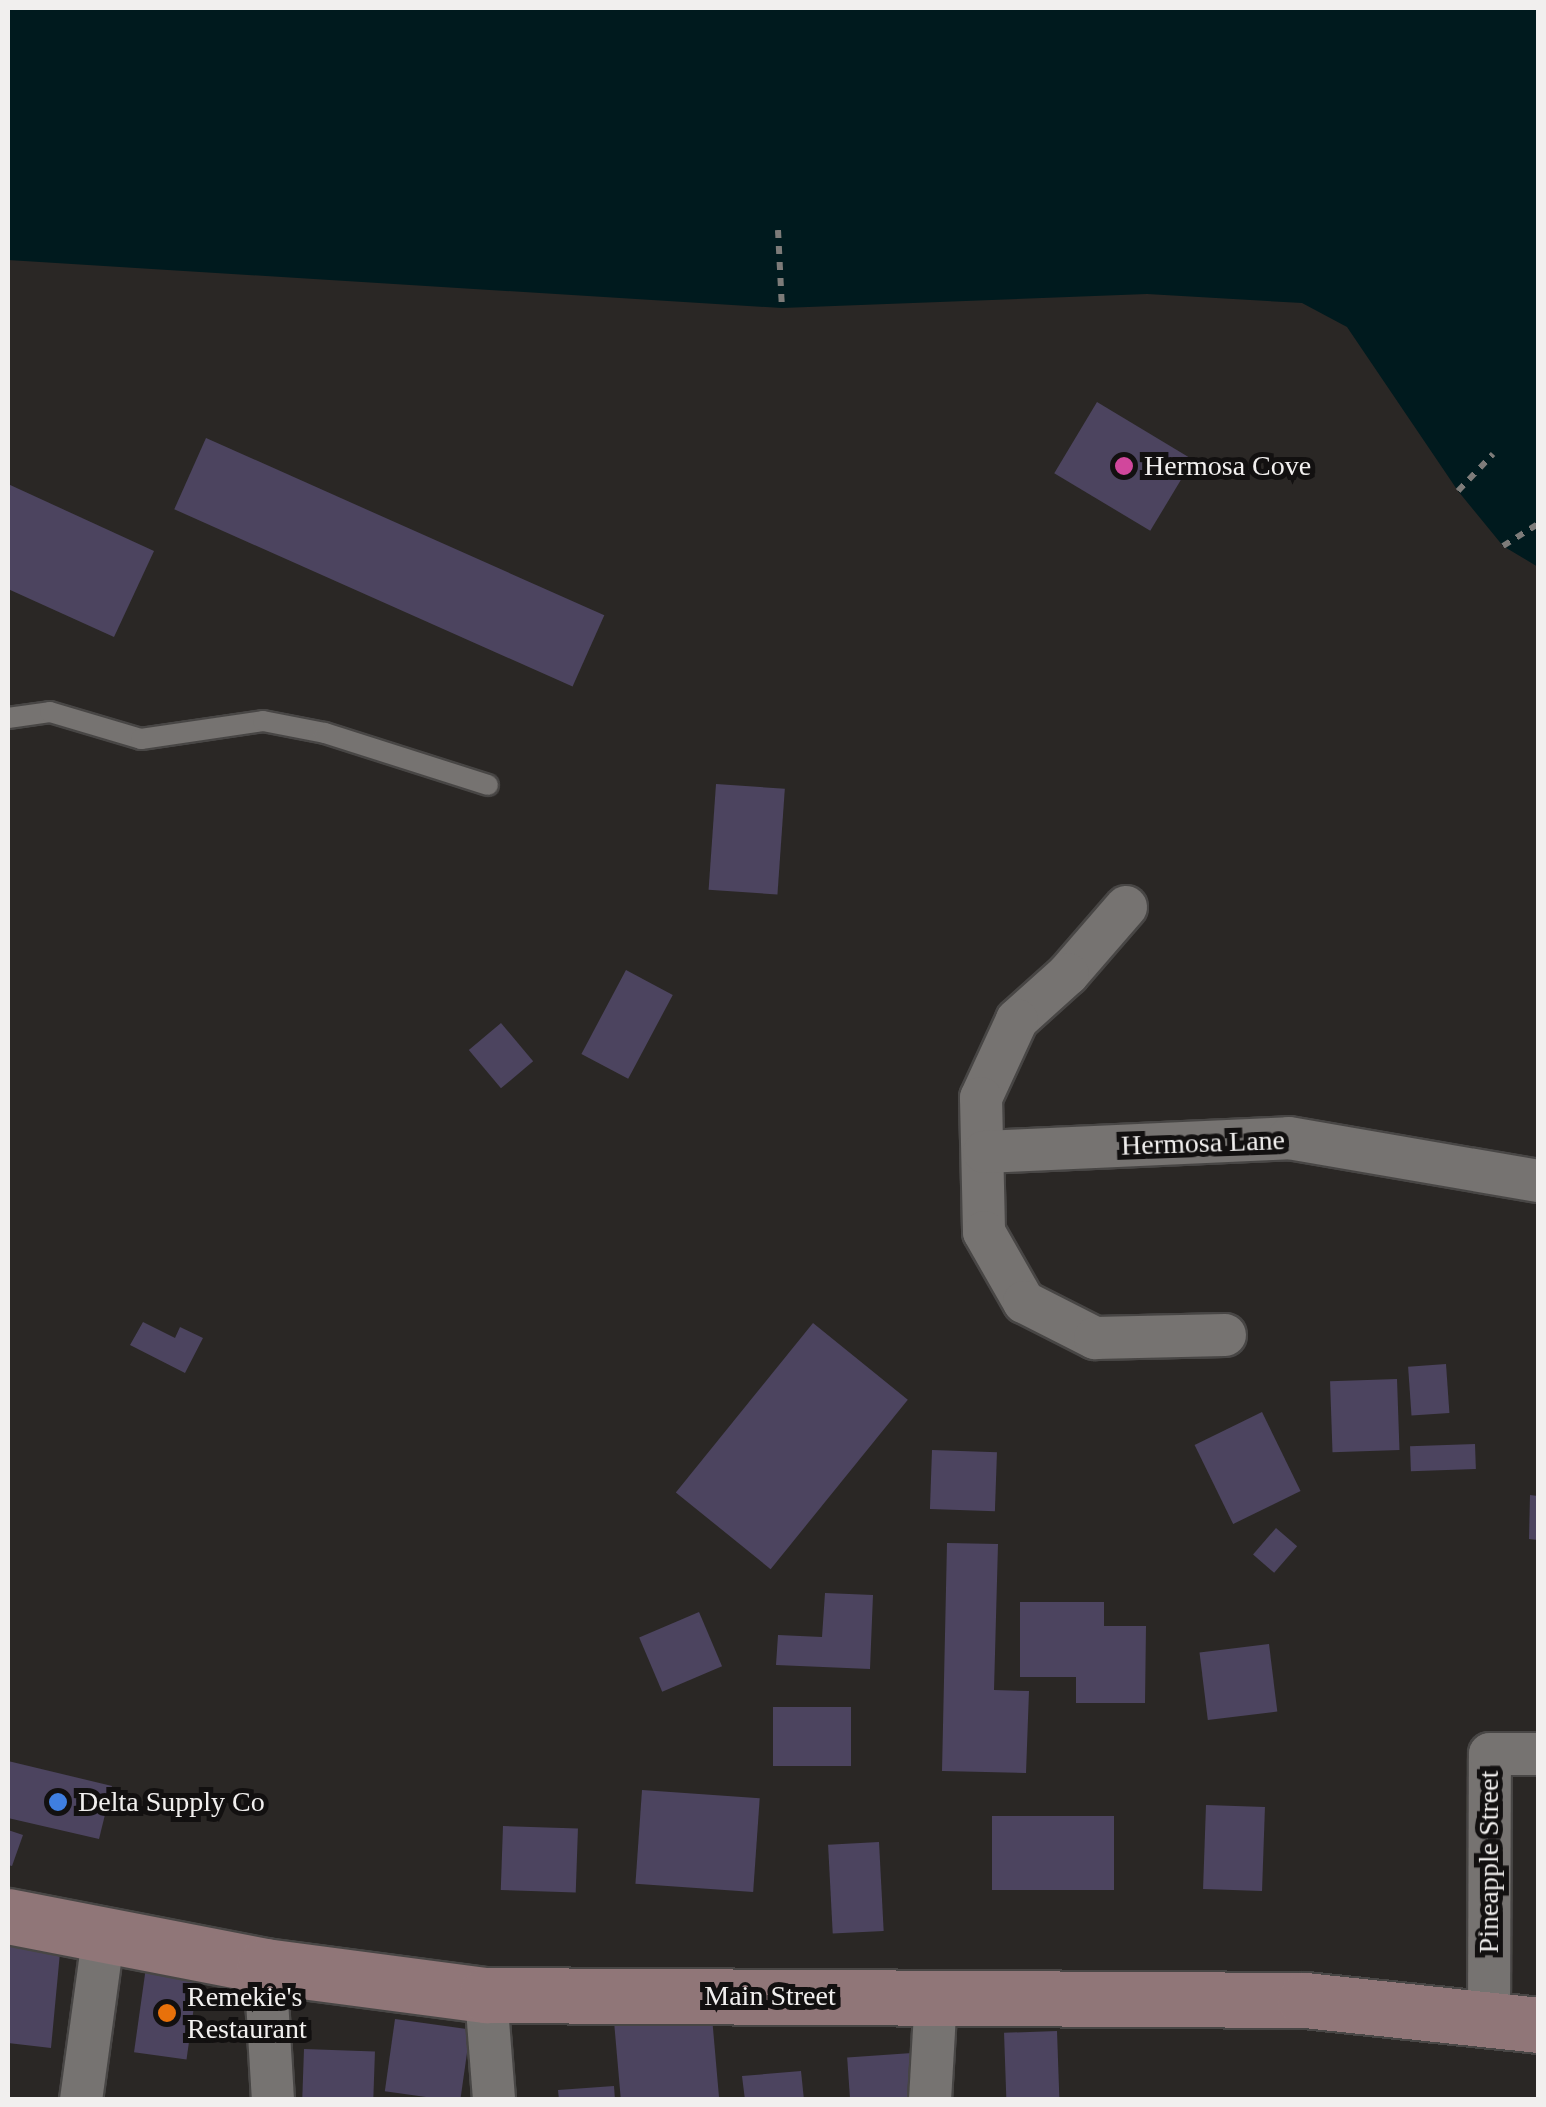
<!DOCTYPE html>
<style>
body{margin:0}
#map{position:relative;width:1546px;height:2107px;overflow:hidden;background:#2a2725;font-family:Georgia,serif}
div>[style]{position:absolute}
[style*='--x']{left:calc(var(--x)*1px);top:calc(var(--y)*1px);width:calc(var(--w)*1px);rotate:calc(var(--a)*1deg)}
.water>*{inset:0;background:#001a1e}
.building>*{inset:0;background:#4c445f;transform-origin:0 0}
.path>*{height:6px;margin-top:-3px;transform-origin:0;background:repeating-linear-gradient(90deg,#7d7b79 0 8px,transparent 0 16px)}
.roads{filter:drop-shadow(2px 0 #484645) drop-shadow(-2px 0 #484645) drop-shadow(0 2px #484645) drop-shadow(0 -2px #484645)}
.lane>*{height:20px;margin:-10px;padding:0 10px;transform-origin:10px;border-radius:10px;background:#767371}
.street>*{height:42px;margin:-21px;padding:0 21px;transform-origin:21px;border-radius:21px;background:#767371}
.secondary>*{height:55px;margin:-27.5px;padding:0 27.5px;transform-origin:27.5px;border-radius:27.5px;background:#907678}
.dots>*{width:28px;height:28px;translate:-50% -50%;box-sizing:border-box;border:5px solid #121010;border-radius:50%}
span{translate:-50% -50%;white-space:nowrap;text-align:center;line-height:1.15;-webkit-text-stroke:10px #121010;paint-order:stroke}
.poi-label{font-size:28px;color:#f1efee}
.left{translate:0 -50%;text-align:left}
.street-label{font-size:28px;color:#f1efee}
.frame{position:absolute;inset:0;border:10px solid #f1efee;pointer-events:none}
</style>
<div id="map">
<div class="water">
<i style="clip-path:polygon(8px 8px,1538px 8px,1538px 567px,1503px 546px,1458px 491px,1347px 327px,1302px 303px,1147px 294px,782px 308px,8px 260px)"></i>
</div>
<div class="building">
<i style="left:1097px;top:402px;width:112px;height:83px;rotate:31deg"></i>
<i style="left:206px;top:438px;width:436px;height:78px;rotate:24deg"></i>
<i style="clip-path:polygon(8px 484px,154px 551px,114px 637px,8px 589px)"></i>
<i style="left:716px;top:784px;width:69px;height:106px;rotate:4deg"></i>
<i style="left:626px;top:970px;width:53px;height:95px;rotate:28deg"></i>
<i style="left:501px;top:1023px;width:50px;height:42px;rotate:50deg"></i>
<i style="clip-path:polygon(143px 1322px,175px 1338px,180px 1327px,203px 1338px,185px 1373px,130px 1345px)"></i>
<i style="left:813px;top:1323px;width:122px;height:218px;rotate:39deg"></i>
<i style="left:1446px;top:1364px;width:49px;height:38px;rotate:86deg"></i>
<i style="left:1397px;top:1379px;width:71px;height:67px;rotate:88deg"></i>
<i style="left:1262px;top:1412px;width:88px;height:75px;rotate:64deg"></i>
<i style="left:1475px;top:1444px;width:25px;height:65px;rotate:88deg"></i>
<i style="left:932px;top:1450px;width:65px;height:59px;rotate:2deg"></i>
<i style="clip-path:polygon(1530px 1495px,1538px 1496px,1538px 1540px,1529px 1539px)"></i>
<i style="left:1276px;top:1528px;width:28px;height:35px;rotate:41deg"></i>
<i style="clip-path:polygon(947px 1543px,998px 1544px,994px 1690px,1029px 1691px,1026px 1773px,942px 1771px)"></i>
<i style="clip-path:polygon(825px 1593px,873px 1595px,870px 1669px,776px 1665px,778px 1635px,822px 1637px)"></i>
<i style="clip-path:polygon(1020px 1602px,1104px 1602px,1104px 1626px,1146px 1626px,1145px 1703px,1076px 1703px,1076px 1677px,1020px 1677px)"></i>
<i style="left:699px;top:1612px;width:59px;height:65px;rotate:67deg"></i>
<i style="left:1269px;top:1644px;width:68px;height:70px;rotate:83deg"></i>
<i style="left:773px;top:1707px;width:78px;height:59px"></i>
<i style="clip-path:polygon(8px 1761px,112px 1786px,99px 1839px,8px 1818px)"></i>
<i style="left:642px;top:1790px;width:118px;height:94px;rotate:4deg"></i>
<i style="left:1206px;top:1805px;width:59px;height:84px;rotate:2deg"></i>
<i style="left:992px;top:1816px;width:122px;height:74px"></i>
<i style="left:503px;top:1826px;width:75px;height:64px;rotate:2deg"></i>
<i style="clip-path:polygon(8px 1830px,23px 1835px,12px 1866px,8px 1865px)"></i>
<i style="left:879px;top:1842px;width:89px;height:51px;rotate:87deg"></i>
<i style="clip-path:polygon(8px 1937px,61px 1942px,51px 2048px,8px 2043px)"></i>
<i style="left:146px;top:1967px;width:53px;height:86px;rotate:8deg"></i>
<i style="left:712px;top:2017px;width:83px;height:98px;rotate:85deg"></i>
<i style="left:395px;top:2019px;width:76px;height:73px;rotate:8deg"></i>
<i style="left:1057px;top:2031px;width:69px;height:53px;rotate:88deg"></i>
<i style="left:304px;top:2049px;width:71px;height:51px;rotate:2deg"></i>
<i style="left:912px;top:2053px;width:47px;height:65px;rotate:86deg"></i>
<i style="clip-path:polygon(801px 2071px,804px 2100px,745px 2100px,742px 2076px)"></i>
<i style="clip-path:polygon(614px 2086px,615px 2100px,559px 2100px,558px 2090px)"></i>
</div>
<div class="path">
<i style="--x:778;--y:230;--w:78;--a:87.1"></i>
<i style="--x:1458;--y:491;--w:51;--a:-46.6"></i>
<i style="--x:1503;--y:546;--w:41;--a:-32.2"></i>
</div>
<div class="roads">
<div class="lane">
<i style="--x:8;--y:718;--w:42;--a:-8.1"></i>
<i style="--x:50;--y:712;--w:95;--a:16.5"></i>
<i style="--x:141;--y:739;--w:123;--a:-8.4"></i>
<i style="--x:263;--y:721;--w:63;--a:11"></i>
<i style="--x:325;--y:733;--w:171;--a:17.7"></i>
</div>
<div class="street">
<i style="--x:1126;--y:907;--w:89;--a:130.9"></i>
<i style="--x:1068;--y:974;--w:69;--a:138"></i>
<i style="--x:1017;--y:1020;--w:86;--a:114.8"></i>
<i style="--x:981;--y:1098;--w:134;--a:88.7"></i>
<i style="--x:984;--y:1232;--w:81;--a:60.3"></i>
<i style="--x:1024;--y:1302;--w:80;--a:26.9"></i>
<i style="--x:1095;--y:1338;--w:130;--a:-1.3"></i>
<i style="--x:984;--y:1152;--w:305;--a:-2.6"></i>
<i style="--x:1289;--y:1138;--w:253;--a:9.8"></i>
<i style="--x:265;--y:1966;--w:134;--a:86.6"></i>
<i style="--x:486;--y:1995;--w:105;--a:85.6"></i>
<i style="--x:1489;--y:2019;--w:265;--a:-89.8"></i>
<i style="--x:1490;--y:1754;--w:48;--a:0"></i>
<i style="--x:81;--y:2100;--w:171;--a:-82.2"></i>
<i style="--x:930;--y:2100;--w:104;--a:-86.7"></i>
</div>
<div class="secondary">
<i style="--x:8;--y:1916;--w:262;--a:11"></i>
<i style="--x:265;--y:1966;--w:223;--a:7.5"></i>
<i style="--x:486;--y:1995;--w:819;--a:0.35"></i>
<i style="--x:1305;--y:2000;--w:234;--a:6.1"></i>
</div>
</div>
<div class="dots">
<i style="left:1124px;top:466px;background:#d1479c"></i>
<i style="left:58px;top:1802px;background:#3f7fe0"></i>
<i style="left:167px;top:2013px;background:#e8710a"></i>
</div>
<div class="poi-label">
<span class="left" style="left:1144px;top:466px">Hermosa Cove</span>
<span class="left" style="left:78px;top:1802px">Delta Supply Co</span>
<span class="left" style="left:187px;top:2013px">Remekie's<br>Restaurant</span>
</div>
<div class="street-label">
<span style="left:1203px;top:1143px;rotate:-2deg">Hermosa Lane</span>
<span style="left:1489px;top:1862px;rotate:-90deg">Pineapple Street</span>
<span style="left:770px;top:1996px">Main Street</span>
</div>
<div class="frame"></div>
</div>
